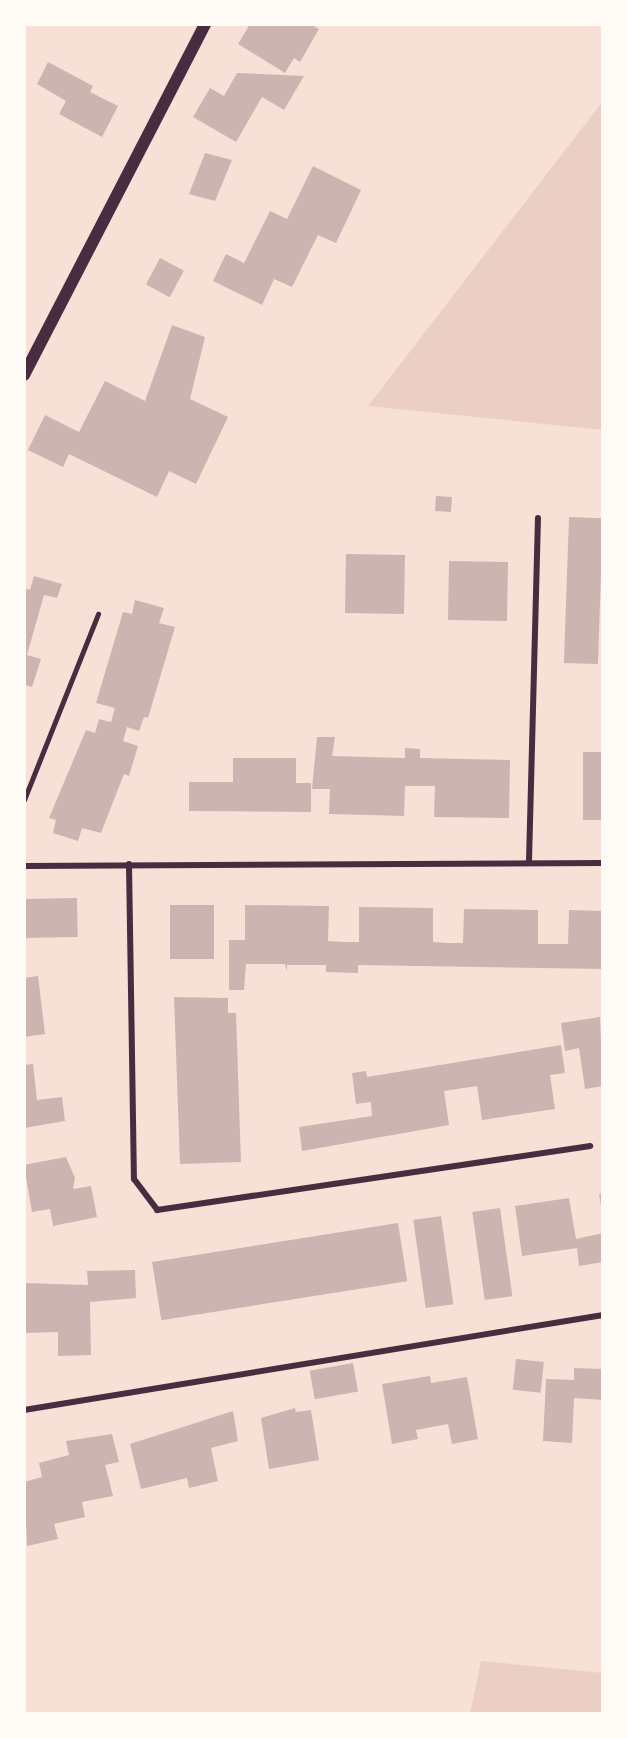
<!DOCTYPE html>
<style>
body{margin:0}
#map{position:relative;width:627px;height:1738px;overflow:hidden;background:#f7e1d7;font-family:Quicksand,sans-serif}
div>[style]{position:absolute}
[style*='--x']{left:calc(var(--x)*1px);top:calc(var(--y)*1px);width:calc(var(--w)*1px);rotate:calc(var(--a)*1deg)}
.green>*{inset:0;background:#ebcfc5}
.building>*{inset:0;background:#ccb4b1;transform-origin:0 0}
.service>*{height:4.5px;margin:-2.25px;padding:0 2.25px;transform-origin:2.25px;border-radius:2.25px;background:#4a2c40}
.minor>*{height:6px;margin:-3px;padding:0 3px;transform-origin:3px;border-radius:3px;background:#4a2c40}
.secondary>*{height:12px;margin:-6px;padding:0 6px;transform-origin:6px;border-radius:6px;background:#4a2c40}
span{translate:-50% -50%;white-space:nowrap;text-align:center;line-height:1.15;-webkit-text-stroke:5px #fffaf5;paint-order:stroke}
.frame{position:absolute;inset:0;border:26px solid #fffaf5;pointer-events:none}
</style>
<div id="map">
<div class="green">
<i style="clip-path:polygon(603px 101px,603px 430px,368px 406px)"></i>
<i style="clip-path:polygon(481px 1661px,603px 1673px,603px 1714px,470px 1714px)"></i>
</div>
<div class="building">
<i style="clip-path:polygon(250px 24px,310px 24px,319px 29px,300px 62px,294px 58px,285px 73px,238px 44px)"></i>
<i style="clip-path:polygon(48px 62px,93px 86px,90px 92px,118px 106px,102px 137px,59px 114px,66px 101px,37px 84px)"></i>
<i style="clip-path:polygon(237px 73px,304px 76px,284px 110px,262px 97px,236px 142px,193px 117px,210px 88px,224px 96px)"></i>
<i style="clip-path:polygon(205px 153px,232px 160px,215px 201px,189px 194px)"></i>
<i style="clip-path:polygon(313px 166px,361px 190px,336px 243px,318px 235px,292px 287px,274px 279px,262px 305px,213px 281px,226px 254px,244px 263px,270px 211px,287px 219px)"></i>
<i style="left:160px;top:258px;width:27px;height:30px;rotate:28deg"></i>
<i style="clip-path:polygon(172px 325px,205px 337px,190px 399px,228px 417px,196px 484px,169px 471px,157px 497px,69px 454px,63px 467px,28px 450px,45px 415px,79px 432px,105px 381px,145px 401px)"></i>
<i style="left:436px;top:496px;width:16px;height:15px;rotate:4deg"></i>
<i style="left:569px;top:517px;width:34px;height:146px;rotate:2deg"></i>
<i style="left:346px;top:554px;width:59px;height:59px;rotate:1deg"></i>
<i style="left:449px;top:561px;width:59px;height:59px;rotate:1deg"></i>
<i style="clip-path:polygon(34px 576px,62px 584px,57px 598px,44px 595px,36px 623px,27px 655px,41px 659px,32px 687px,24px 685px,24px 588px,30px 590px)"></i>
<i style="clip-path:polygon(135px 600px,164px 608px,159px 623px,175px 627px,148px 718px,144px 717px,139px 731px,127px 727px,123px 741px,138px 746px,129px 776px,124px 774px,101px 833px,82px 828px,78px 841px,53px 833px,56px 820px,49px 818px,86px 730px,95px 733px,99px 719px,111px 722px,115px 708px,96px 703px,123px 612px,132px 614px)"></i>
<i style="clip-path:polygon(317px 737px,335px 737px,332px 756px,405px 758px,405px 748px,420px 749px,420px 758px,510px 760px,509px 818px,434px 817px,435px 786px,405px 786px,404px 816px,329px 814px,330px 789px,312px 789px)"></i>
<i style="left:583px;top:752px;width:20px;height:68px"></i>
<i style="clip-path:polygon(233px 758px,296px 758px,296px 783px,311px 783px,311px 812px,189px 811px,189px 782px,233px 782px)"></i>
<i style="left:77px;top:898px;width:39px;height:53px;rotate:89deg"></i>
<i style="left:170px;top:905px;width:44px;height:54px"></i>
<i style="clip-path:polygon(245px 905px,329px 906px,328px 941px,344px 942px,359px 942px,359px 907px,433px 908px,433px 942px,448px 943px,463px 943px,464px 909px,538px 910px,538px 944px,568px 944px,569px 910px,603px 911px,603px 969px,358px 965px,358px 973px,326px 972px,326px 965px,287px 965px,287px 972px,285px 964px,246px 964px,244px 990px,229px 990px,229px 940px,245px 940px)"></i>
<i style="clip-path:polygon(38px 976px,45px 1034px,24px 1037px,24px 978px)"></i>
<i style="clip-path:polygon(174px 997px,228px 998px,228px 1013px,236px 1013px,241px 1162px,180px 1164px)"></i>
<i style="clip-path:polygon(600px 1017px,603px 1086px,585px 1089px,579px 1048px,565px 1051px,561px 1023px)"></i>
<i style="clip-path:polygon(561px 1045px,565px 1073px,550px 1075px,555px 1109px,482px 1120px,477px 1086px,444px 1091px,449px 1125px,302px 1151px,299px 1127px,372px 1116px,371px 1102px,356px 1104px,352px 1073px,366px 1071px,367px 1077px)"></i>
<i style="clip-path:polygon(33px 1064px,37px 1100px,62px 1097px,65px 1121px,24px 1128px,24px 1065px)"></i>
<i style="clip-path:polygon(66px 1157px,75px 1178px,73px 1189px,91px 1186px,97px 1217px,53px 1226px,50px 1209px,32px 1212px,24px 1165px)"></i>
<i style="clip-path:polygon(603px 1193px,603px 1211px,602px 1211px,599px 1194px)"></i>
<i style="clip-path:polygon(569px 1198px,576px 1239px,603px 1233px,603px 1262px,579px 1266px,577px 1248px,522px 1256px,515px 1206px)"></i>
<i style="left:500px;top:1208px;width:89px;height:28px;rotate:82deg"></i>
<i style="left:441px;top:1216px;width:89px;height:28px;rotate:82deg"></i>
<i style="left:398px;top:1223px;width:59px;height:249px;rotate:81deg"></i>
<i style="clip-path:polygon(135px 1270px,136px 1298px,90px 1302px,91px 1355px,58px 1356px,58px 1332px,24px 1333px,24px 1283px,88px 1285px,87px 1271px)"></i>
<i style="left:516px;top:1359px;width:28px;height:31px;rotate:6deg"></i>
<i style="left:353px;top:1363px;width:29px;height:44px;rotate:80deg"></i>
<i style="clip-path:polygon(574px 1368px,603px 1369px,603px 1400px,574px 1398px,572px 1443px,543px 1441px,546px 1379px,574px 1380px)"></i>
<i style="clip-path:polygon(430px 1376px,431px 1383px,467px 1377px,478px 1439px,452px 1444px,448px 1424px,416px 1430px,418px 1439px,392px 1444px,382px 1384px)"></i>
<i style="clip-path:polygon(295px 1408px,296px 1412px,311px 1410px,319px 1460px,269px 1469px,261px 1418px)"></i>
<i style="clip-path:polygon(233px 1411px,238px 1441px,211px 1448px,218px 1481px,189px 1488px,187px 1478px,141px 1489px,130px 1444px)"></i>
<i style="clip-path:polygon(112px 1434px,119px 1462px,105px 1465px,113px 1496px,82px 1502px,85px 1517px,54px 1524px,58px 1539px,27px 1546px,24px 1482px,42px 1477px,39px 1463px,69px 1455px,66px 1441px)"></i>
</div>
<div class="service">
<i style="--x:24;--y:800;--w:200;--a:-68.3"></i>
</div>
<div class="minor">
<i style="--x:529;--y:861;--w:343;--a:-88.5"></i>
<i style="--x:129;--y:864;--w:315;--a:89.1"></i>
<i style="--x:134;--y:1179;--w:39;--a:53"></i>
<i style="--x:157;--y:1210;--w:438;--a:-8.4"></i>
<i style="--x:24;--y:866;--w:579;--a:-0.3"></i>
<i style="--x:24;--y:1410;--w:587;--a:-9.32"></i>
</div>
<div class="secondary">
<i style="--x:24;--y:375;--w:395;--a:-62.7"></i>
</div>
<div class="frame"></div>
</div>
